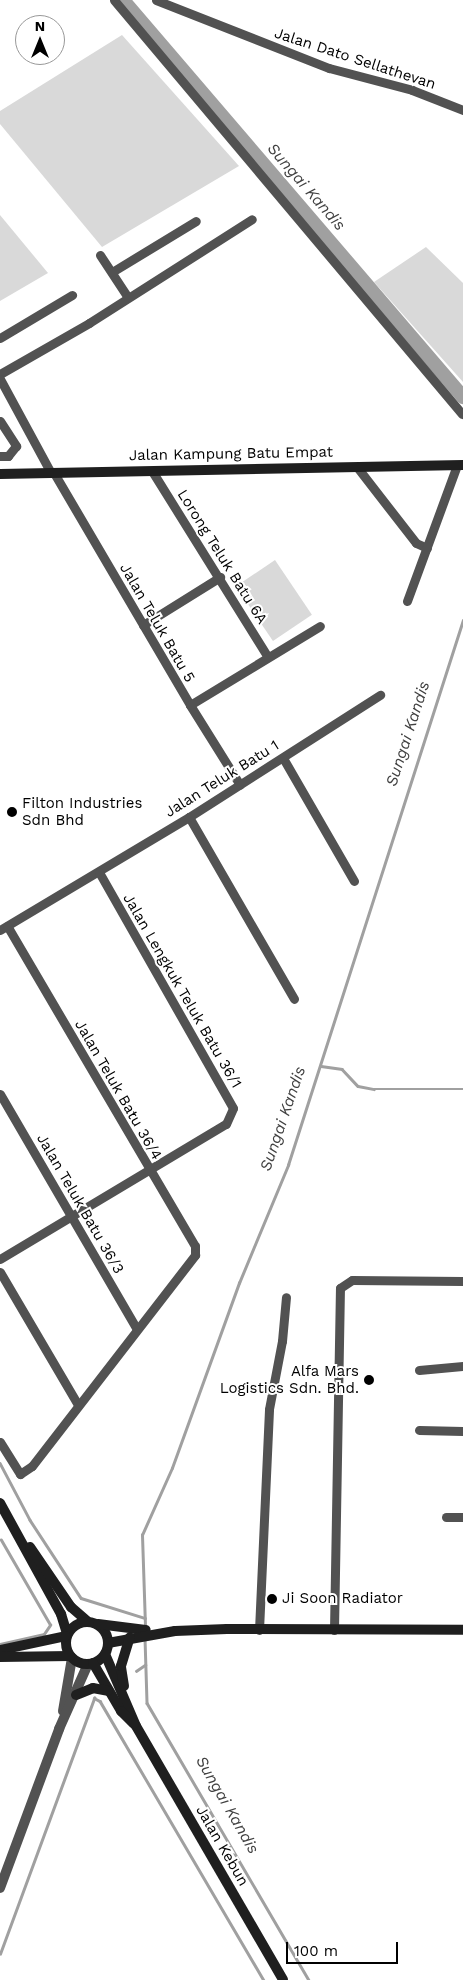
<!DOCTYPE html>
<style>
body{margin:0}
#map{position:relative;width:463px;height:1980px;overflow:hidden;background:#fff;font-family:"Work Sans",sans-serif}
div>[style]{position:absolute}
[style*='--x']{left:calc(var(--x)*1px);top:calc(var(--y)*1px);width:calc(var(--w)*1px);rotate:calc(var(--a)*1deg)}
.green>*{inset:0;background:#d9d9d9;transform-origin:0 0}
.stream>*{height:2.5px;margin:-1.25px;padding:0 1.25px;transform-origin:1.25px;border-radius:1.25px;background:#a0a0a0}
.river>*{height:14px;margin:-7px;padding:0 7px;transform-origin:7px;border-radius:7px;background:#a0a0a0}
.minor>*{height:9px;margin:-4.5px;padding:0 4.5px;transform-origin:4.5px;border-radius:4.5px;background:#525252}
.tertiary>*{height:10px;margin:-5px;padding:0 5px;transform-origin:5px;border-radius:5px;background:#525252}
.secondary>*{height:10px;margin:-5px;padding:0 5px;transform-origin:5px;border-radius:5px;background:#1f1f1f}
.secondary>.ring{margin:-5px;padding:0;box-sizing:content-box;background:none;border:10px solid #1f1f1f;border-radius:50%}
.dots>*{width:14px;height:14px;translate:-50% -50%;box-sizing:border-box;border:2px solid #fff;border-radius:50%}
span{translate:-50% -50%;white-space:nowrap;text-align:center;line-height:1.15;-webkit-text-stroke:4px #fff;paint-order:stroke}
.street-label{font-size:15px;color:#000}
.poi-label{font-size:15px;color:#000}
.left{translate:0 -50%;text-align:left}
.right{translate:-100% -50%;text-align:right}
.water-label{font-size:16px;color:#414141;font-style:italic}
.north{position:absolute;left:15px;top:15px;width:50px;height:50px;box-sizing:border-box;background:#fff;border:1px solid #999;border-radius:50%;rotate:0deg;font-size:14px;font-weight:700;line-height:20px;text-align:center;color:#000}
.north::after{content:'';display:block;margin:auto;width:18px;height:22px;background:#000;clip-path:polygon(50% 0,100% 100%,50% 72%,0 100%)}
.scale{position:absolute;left:286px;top:1942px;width:112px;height:22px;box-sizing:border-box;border:2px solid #000;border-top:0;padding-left:6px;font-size:15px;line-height:18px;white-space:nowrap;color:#000;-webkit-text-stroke:4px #fff;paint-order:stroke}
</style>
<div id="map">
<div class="green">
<i style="clip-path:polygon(122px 35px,239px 166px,102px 247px,0 124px,0 111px)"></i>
<i style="clip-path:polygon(0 215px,48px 273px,0 301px)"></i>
<i style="clip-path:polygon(426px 247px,463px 283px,463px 382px,374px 282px)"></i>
<i style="left:275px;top:560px;width:66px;height:47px;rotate:56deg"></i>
</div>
<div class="stream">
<i style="--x:321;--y:1066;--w:21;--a:8"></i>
<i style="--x:342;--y:1069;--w:23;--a:47"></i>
<i style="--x:358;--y:1086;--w:16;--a:11"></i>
<i style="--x:374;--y:1089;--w:89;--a:0"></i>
<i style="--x:0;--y:1463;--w:64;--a:62.2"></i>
<i style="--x:30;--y:1520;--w:93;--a:56.8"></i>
<i style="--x:81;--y:1598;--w:67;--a:17.4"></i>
<i style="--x:145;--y:1626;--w:91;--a:-91.9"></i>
<i style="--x:142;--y:1535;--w:73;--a:-65.9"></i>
<i style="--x:172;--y:1468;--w:197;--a:-70.1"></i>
<i style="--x:239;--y:1283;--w:128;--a:-67.4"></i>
<i style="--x:288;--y:1165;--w:572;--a:-72.2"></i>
<i style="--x:145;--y:1638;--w:65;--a:88.2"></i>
<i style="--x:147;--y:1703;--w:321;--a:59.7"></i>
<i style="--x:0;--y:1644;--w:45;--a:-12.8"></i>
<i style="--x:44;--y:1634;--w:11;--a:-56"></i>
<i style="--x:50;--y:1625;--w:98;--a:-120"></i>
<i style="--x:136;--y:1671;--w:11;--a:-34"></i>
<i style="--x:0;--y:1954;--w:273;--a:-69.8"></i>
<i style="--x:94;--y:1698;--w:7;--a:27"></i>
<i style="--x:100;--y:1701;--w:324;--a:59.6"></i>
</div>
<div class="river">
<i style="--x:123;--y:0;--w:523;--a:49.42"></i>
</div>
<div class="minor">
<i style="--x:114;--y:0;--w:541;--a:49.95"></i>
<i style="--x:156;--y:0;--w:186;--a:21.5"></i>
<i style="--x:329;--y:68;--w:86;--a:14.8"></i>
<i style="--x:412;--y:90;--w:55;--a:21.4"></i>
<i style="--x:100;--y:255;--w:49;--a:56.6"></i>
<i style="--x:112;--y:272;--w:98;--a:-31.3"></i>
<i style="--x:0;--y:338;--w:84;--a:-30.8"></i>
<i style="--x:0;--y:374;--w:103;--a:-29.8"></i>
<i style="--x:89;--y:323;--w:193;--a:-32.5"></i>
<i style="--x:0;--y:379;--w:107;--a:61.5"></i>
<i style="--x:0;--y:421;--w:30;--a:57"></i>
<i style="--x:16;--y:446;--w:13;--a:129"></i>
<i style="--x:8;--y:456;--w:8;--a:180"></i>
<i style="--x:357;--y:467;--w:96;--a:52.2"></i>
<i style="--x:416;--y:543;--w:12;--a:24"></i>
<i style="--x:152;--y:471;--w:219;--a:58.1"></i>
<i style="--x:54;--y:473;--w:269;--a:59.6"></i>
<i style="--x:190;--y:705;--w:94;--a:58"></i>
<i style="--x:407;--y:601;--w:145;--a:-69.8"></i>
<i style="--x:143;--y:625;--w:91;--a:-31.9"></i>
<i style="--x:190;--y:705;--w:152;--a:-31.3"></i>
<i style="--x:283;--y:758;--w:142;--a:60"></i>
<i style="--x:189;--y:817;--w:210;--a:60"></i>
<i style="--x:0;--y:930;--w:220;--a:-30.9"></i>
<i style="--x:189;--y:817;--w:227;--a:-32.6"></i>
<i style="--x:0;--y:1094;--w:271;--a:59.8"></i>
<i style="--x:0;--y:1259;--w:263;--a:-30.9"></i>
<i style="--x:226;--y:1124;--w:17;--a:-66"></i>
<i style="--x:233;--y:1108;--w:271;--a:-119.6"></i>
<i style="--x:0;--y:1272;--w:154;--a:59.6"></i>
<i style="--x:419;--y:1370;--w:44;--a:-5.2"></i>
<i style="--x:419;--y:1430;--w:44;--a:1.3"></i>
<i style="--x:0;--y:1442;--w:38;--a:58"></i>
<i style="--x:20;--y:1474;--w:14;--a:-34"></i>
<i style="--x:32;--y:1466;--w:267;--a:-52.3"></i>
<i style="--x:195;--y:1255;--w:9;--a:-90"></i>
<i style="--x:195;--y:1246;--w:371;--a:-120.4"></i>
<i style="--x:446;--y:1517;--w:17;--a:0"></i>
<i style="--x:259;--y:1630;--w:221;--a:-87.4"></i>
<i style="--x:269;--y:1409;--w:69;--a:-79.2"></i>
<i style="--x:282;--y:1341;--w:44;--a:-84.8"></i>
<i style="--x:334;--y:1630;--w:342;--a:-89"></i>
<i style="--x:340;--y:1288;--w:14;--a:-34"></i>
<i style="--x:352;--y:1280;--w:111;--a:0.5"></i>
</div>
<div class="tertiary">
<i style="--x:63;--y:1711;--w:54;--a:-80.4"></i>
<i style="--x:0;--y:1888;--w:170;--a:-69.6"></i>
<i style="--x:59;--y:1729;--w:71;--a:-66"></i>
</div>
<div class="secondary">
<i style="--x:0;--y:474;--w:463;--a:-1.1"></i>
<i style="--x:0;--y:1503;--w:127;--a:61.2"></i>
<i style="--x:61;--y:1614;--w:21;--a:73"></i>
<i style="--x:30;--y:1547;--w:73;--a:55.7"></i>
<i style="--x:71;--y:1607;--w:21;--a:41"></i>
<i class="ring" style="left:66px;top:1622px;width:32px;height:32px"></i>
<i style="--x:98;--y:1624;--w:48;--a:7.1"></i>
<i style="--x:108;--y:1643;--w:68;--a:-10.2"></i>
<i style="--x:175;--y:1631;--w:52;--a:-2.2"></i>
<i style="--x:227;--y:1629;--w:236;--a:0.2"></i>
<i style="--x:0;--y:1650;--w:67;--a:-12"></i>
<i style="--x:105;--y:1654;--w:78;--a:66.7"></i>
<i style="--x:136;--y:1726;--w:293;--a:59.9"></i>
<i style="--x:0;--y:1657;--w:70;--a:-0.8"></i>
<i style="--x:93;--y:1663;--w:56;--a:59.7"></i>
<i style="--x:121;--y:1711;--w:18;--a:45"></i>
<i style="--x:124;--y:1686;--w:20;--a:-99"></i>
<i style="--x:121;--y:1666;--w:30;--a:-73"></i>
<i style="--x:76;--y:1695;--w:18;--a:-22"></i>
<i style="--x:93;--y:1688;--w:15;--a:11"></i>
</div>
<div class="dots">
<i style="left:12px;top:812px;background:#000"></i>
<i style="left:369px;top:1380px;background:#000"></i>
<i style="left:272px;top:1599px;background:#000"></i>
</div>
<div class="street-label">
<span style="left:355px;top:59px;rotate:18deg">Jalan Dato Sellathevan</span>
<span style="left:231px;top:454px;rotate:-1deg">Jalan Kampung Batu Empat</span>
<span style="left:222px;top:557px;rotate:58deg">Lorong Teluk Batu 6A</span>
<span style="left:157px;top:623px;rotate:60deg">Jalan Teluk Batu 5</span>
<span style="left:222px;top:779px;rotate:-32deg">Jalan Teluk Batu 1</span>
<span style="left:182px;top:991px;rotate:60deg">Jalan Lengkuk Teluk Batu 36/1</span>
<span style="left:118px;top:1090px;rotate:60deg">Jalan Teluk Batu 36/4</span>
<span style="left:80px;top:1204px;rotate:60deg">Jalan Teluk Batu 36/3</span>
<span style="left:222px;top:1846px;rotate:60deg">Jalan Kebun</span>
</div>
<div class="poi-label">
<span class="left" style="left:22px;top:812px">Filton Industries<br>Sdn Bhd</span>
<span class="right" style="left:359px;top:1380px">Alfa Mars<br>Logistics Sdn. Bhd.</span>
<span class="left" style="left:282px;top:1599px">Ji Soon Radiator</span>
</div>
<div class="water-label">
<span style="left:306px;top:187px;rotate:49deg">Sungai Kandis</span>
<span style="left:408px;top:734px;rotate:-72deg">Sungai Kandis</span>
<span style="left:283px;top:1119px;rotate:-71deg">Sungai Kandis</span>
<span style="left:227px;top:1805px;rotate:60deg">Sungai Kandis</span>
</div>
<div class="north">N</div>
<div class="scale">100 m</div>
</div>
